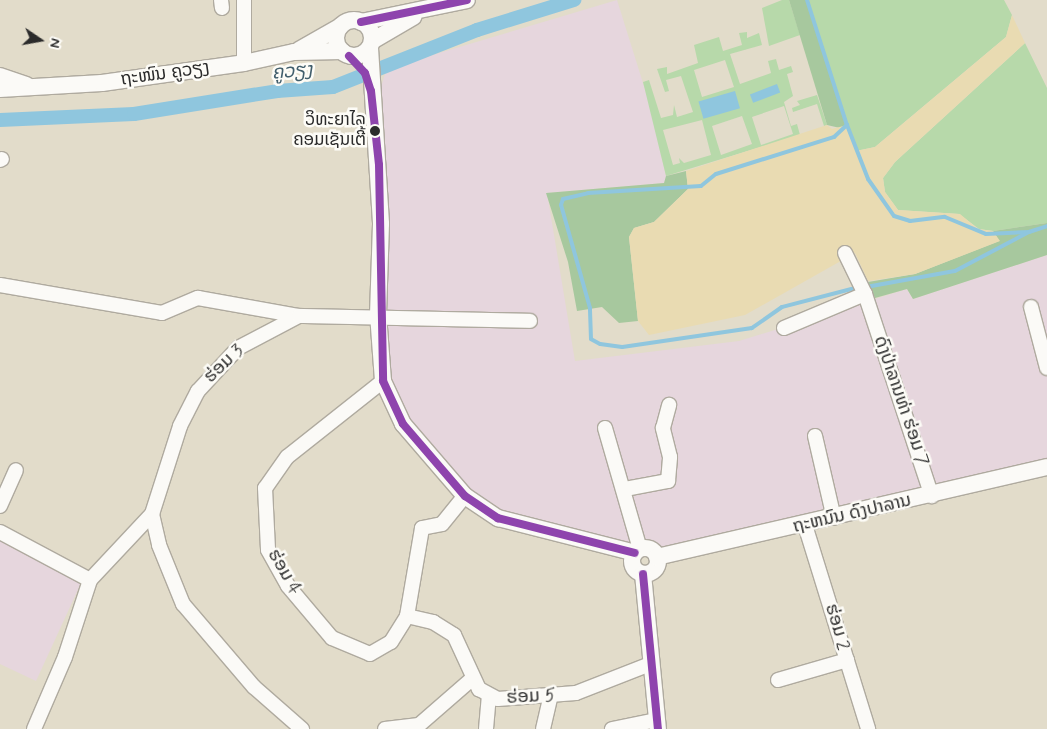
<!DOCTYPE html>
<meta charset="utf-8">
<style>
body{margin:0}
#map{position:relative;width:1047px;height:729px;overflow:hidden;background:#e2dcca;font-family:Mynerve,"Noto Sans Lao",sans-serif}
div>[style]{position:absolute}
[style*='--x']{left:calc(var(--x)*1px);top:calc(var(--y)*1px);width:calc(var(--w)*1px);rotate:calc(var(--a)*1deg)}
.built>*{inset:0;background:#e6d6dd}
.green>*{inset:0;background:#b7d9aa}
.forest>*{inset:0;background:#a7c89e}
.sand>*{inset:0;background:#e9dbb2}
.water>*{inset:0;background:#8fc6de;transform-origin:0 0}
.stream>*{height:4px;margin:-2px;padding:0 2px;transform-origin:2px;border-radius:2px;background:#8fc6de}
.canal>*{height:14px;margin:-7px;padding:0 7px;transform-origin:7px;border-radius:7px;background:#8fc6de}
.roads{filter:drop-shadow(1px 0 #afaa9f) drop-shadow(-1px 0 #afaa9f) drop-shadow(0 1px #afaa9f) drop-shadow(0 -1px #afaa9f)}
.minor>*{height:14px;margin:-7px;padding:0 7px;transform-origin:7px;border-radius:7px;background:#fbfaf7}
.tertiary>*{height:16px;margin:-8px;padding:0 8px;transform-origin:8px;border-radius:8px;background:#fbfaf7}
.tertiary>.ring{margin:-8px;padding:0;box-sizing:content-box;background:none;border:16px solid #fbfaf7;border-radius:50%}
.bus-1>*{height:8px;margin:-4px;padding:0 4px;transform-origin:4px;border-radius:4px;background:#8e44ad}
.dots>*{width:14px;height:14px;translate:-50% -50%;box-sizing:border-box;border:2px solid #fdfcf7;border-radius:50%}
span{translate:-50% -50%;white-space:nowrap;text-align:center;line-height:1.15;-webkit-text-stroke:5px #fdfcf7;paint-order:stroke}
.bus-label{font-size:17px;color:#2b2b2b}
.right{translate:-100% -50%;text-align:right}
.street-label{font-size:18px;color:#2b2b2b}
.water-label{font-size:19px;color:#415e6c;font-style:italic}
.north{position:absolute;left:15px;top:15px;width:50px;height:50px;-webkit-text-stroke:4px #fdfcf7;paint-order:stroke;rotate:102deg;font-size:14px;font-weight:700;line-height:20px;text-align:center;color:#2b2b2b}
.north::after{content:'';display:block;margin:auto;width:18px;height:22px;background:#2b2b2b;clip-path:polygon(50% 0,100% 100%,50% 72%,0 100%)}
</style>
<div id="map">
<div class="built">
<i style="clip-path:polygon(617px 0,648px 99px,666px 176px,664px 183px,547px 193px,575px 361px,739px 341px,907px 289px,913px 299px,1047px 255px,1047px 470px,725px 544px,641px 549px,524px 526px,455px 488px,383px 381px,381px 87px,385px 74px,409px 62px)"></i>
<i style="clip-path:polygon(0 537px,81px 583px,36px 681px,0 664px)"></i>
</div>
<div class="green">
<i style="clip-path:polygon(782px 0,789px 0,800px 35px,769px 46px,762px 8px)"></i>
<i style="clip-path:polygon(807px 0,1004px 0,1012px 15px,1006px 37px,875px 147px,856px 151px)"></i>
<i style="clip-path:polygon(evenodd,747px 32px,747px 38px,759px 33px,762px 45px,730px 54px,740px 84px,771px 73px,768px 61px,776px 59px,779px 70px,791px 66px,793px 72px,787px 74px,793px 96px,784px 102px,791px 126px,797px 124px,800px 135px,666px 176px,643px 82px,649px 80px,661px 118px,673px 115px,674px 105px,677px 117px,693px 112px,681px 76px,666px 80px,669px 91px,665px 92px,657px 69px,667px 67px,667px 74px,698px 63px,694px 45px,719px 37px,723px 51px,742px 45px,739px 33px,747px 32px,725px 60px,734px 87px,702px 97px,694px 70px,725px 60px,747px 32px,784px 106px,793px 134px,761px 145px,752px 117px,784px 106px,747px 32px,742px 116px,752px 144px,721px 155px,712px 126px,742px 116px,747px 32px,702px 120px,711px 155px,684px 163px,679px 158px,680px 163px,673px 165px,663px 130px,702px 120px)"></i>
<i style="clip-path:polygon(1025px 43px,1047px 88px,1047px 223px,993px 231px,979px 229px,959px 214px,898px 210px,885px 192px,883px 178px,895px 162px)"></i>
<i style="clip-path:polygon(817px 95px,827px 125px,824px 126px,817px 104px,793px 112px,792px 108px,800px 105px,797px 101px)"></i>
</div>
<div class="forest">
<i style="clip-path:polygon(789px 0,807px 0,847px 125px,840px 128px,827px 125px)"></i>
<i style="clip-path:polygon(686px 171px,688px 189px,654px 222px,634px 228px,629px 237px,638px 321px,619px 323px,602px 307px,577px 311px,568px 262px,546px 193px,664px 183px,666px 176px)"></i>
<i style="clip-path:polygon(1047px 223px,1047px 255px,913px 299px,907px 289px,875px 298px,868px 282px,915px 274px,999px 241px,993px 231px)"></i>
</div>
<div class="sand">
<i style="clip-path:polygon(1012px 15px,1025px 43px,895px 162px,883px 178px,885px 192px,898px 210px,960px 214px,978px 229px,993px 231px,1000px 241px,915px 274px,868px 281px,855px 253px,745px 315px,649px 335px,638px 321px,629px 237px,634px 228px,654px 222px,688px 189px,686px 171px,827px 125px,832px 129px,847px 125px,856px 151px,875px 147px,1006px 37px)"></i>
</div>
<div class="water">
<i style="left:777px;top:84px;width:9px;height:29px;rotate:69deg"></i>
<i style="left:735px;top:91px;width:18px;height:38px;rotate:74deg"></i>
</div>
<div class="stream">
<i style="--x:807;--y:0;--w:131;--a:72.3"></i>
<i style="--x:859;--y:287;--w:80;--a:165.4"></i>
<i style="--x:782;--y:307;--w:37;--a:145"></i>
<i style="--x:752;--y:328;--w:131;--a:171.7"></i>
<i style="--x:622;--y:347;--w:22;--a:-172"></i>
<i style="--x:600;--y:344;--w:10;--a:-151"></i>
<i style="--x:591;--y:339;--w:31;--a:-92"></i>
<i style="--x:590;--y:308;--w:107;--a:-105.7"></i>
<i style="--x:561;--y:205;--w:6;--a:-72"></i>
<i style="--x:563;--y:199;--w:26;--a:-13"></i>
<i style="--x:588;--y:193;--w:113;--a:-3.5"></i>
<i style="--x:701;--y:186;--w:19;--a:-39"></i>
<i style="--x:716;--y:174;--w:124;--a:-17.4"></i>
<i style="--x:834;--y:137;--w:18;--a:-43"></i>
<i style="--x:847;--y:125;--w:58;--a:68.7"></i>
<i style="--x:868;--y:179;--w:45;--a:54.9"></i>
<i style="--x:894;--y:216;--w:17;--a:17"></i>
<i style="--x:910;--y:221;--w:35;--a:-7"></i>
<i style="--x:945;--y:217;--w:44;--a:22.5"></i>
<i style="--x:986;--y:234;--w:43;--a:-2.7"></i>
<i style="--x:1029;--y:232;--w:19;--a:-18"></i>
<i style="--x:866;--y:287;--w:90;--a:-10.2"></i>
<i style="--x:955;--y:271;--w:84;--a:-27.8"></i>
</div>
<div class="canal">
<i style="--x:0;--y:120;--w:134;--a:-2.6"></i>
<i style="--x:134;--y:114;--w:145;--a:-9.1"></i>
<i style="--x:277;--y:91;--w:56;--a:-4.1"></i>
<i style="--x:333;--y:87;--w:155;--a:-21.6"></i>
<i style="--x:477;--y:30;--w:102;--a:-17.2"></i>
</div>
<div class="roads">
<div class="minor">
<i style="--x:221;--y:0;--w:8;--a:83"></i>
<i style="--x:244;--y:63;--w:63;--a:-90"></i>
<i style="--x:0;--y:160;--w:2;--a:-27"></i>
<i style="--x:845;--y:253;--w:46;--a:64"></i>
<i style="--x:0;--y:285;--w:164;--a:9.8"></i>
<i style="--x:162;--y:313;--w:39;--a:-23"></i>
<i style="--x:198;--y:298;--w:103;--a:10.1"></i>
<i style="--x:1031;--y:307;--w:63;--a:75.3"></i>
<i style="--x:784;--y:328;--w:88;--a:-22.8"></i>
<i style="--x:865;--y:294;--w:213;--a:71.7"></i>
<i style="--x:383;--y:381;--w:122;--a:141.6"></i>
<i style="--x:287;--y:457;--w:38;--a:125"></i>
<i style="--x:265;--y:488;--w:62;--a:87.2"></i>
<i style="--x:268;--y:550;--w:41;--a:60.9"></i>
<i style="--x:288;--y:586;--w:68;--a:49.8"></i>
<i style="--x:332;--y:638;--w:41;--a:22.8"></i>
<i style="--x:370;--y:654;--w:24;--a:-30"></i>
<i style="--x:391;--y:642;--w:31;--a:-58"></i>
<i style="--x:407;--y:616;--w:27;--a:13"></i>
<i style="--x:433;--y:622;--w:25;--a:32"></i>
<i style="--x:454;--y:635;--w:60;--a:65.2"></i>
<i style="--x:479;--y:689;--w:21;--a:28"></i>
<i style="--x:498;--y:699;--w:78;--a:-4.4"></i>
<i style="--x:576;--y:693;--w:79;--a:-21.4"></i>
<i style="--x:605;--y:428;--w:126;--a:73.9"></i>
<i style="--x:815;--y:436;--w:84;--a:77"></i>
<i style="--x:625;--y:489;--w:44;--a:-10.5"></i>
<i style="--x:668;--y:481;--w:24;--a:-85"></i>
<i style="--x:670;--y:457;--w:30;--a:-104"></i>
<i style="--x:663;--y:428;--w:24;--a:-75"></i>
<i style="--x:0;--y:506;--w:39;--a:-66"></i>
<i style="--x:152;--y:514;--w:32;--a:77"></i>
<i style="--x:159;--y:545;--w:64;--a:67.9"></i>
<i style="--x:183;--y:604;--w:109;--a:49.5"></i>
<i style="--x:254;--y:687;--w:64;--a:41.2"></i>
<i style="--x:805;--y:525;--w:214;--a:72.8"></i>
<i style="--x:0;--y:532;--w:102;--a:28.1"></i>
<i style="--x:407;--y:616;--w:89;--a:-80.3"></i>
<i style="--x:422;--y:528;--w:20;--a:-11"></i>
<i style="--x:442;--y:524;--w:36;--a:-51"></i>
<i style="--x:778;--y:680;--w:72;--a:-16.2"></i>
<i style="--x:34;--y:729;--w:78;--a:-66.7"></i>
<i style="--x:65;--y:657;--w:81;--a:-72"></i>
<i style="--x:90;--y:580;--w:91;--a:-46.8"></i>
<i style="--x:152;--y:514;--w:92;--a:-72.3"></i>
<i style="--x:180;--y:426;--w:39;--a:-63"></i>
<i style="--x:198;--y:391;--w:59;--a:-47.1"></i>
<i style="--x:238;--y:348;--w:69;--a:-27.7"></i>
<i style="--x:299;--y:316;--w:231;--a:1.2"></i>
<i style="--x:385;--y:729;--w:34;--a:-7"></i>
<i style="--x:419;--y:725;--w:70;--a:-41"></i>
<i style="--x:486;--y:729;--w:33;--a:-85"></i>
<i style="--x:543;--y:729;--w:32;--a:-77"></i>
<i style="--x:612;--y:729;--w:46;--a:-11.3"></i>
</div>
<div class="tertiary">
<i class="ring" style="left:336px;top:20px;width:20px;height:20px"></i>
<i style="--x:361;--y:22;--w:108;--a:-11.7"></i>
<i style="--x:372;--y:41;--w:48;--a:-30.3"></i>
<i style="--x:370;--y:48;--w:176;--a:86.4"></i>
<i style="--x:381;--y:224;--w:90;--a:91.9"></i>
<i style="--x:378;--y:314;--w:67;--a:85.7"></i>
<i style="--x:383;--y:381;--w:47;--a:65.1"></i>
<i style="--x:403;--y:424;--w:95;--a:49.3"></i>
<i style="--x:465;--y:496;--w:40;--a:34"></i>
<i style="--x:498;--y:518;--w:141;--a:14.3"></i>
<i style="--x:299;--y:50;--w:48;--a:-29.7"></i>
<i style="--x:0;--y:76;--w:28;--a:19"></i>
<i style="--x:0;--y:89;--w:102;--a:-3.4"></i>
<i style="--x:102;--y:83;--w:143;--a:-8"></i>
<i style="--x:244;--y:63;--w:51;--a:-12.4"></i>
<i style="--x:294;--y:52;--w:48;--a:-1.2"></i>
<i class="ring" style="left:632px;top:548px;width:10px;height:10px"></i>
<i style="--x:657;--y:557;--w:400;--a:-13"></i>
<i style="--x:643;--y:574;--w:156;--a:84.5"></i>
</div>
</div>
<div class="bus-1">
<i style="--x:361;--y:22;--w:108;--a:-11.7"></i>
<i style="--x:349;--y:56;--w:23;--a:47"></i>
<i style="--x:365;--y:73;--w:19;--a:72"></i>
<i style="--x:371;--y:91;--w:74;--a:83.8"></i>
<i style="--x:379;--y:165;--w:216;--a:88.9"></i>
<i style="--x:383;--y:381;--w:47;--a:65.1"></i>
<i style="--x:403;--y:424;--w:95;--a:49.3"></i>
<i style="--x:465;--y:496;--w:40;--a:34"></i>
<i style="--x:498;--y:518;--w:141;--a:14.3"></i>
<i style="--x:643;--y:574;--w:156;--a:84.5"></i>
</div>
<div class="dots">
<i style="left:375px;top:131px;background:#2b2b2b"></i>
</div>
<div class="bus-label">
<span class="right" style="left:366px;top:131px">ວິທະຍາໄລ<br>ຄອມເຊັນເຕີ້</span>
</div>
<div class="street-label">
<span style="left:165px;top:74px;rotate:-8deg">ຖະໜົນ ຄູວຽງ</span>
<span style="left:224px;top:364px;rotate:-44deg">ຮ່ອມ 3</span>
<span style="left:901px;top:401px;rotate:71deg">ດົງປ່າລານທ່າ ຮ່ອມ 7</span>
<span style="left:852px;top:514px;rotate:-13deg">ຖະຫນົນ ດົງປາລານ</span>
<span style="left:284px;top:572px;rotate:60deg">ຮ່ອມ 4</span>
<span style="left:837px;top:627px;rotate:73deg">ຮ່ອມ 2</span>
<span style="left:531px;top:697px;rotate:-3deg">ຮ່ອມ 5</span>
</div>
<div class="water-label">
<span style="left:292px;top:72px;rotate:-5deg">ຄູວຽງ</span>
</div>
<div class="north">N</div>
</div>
